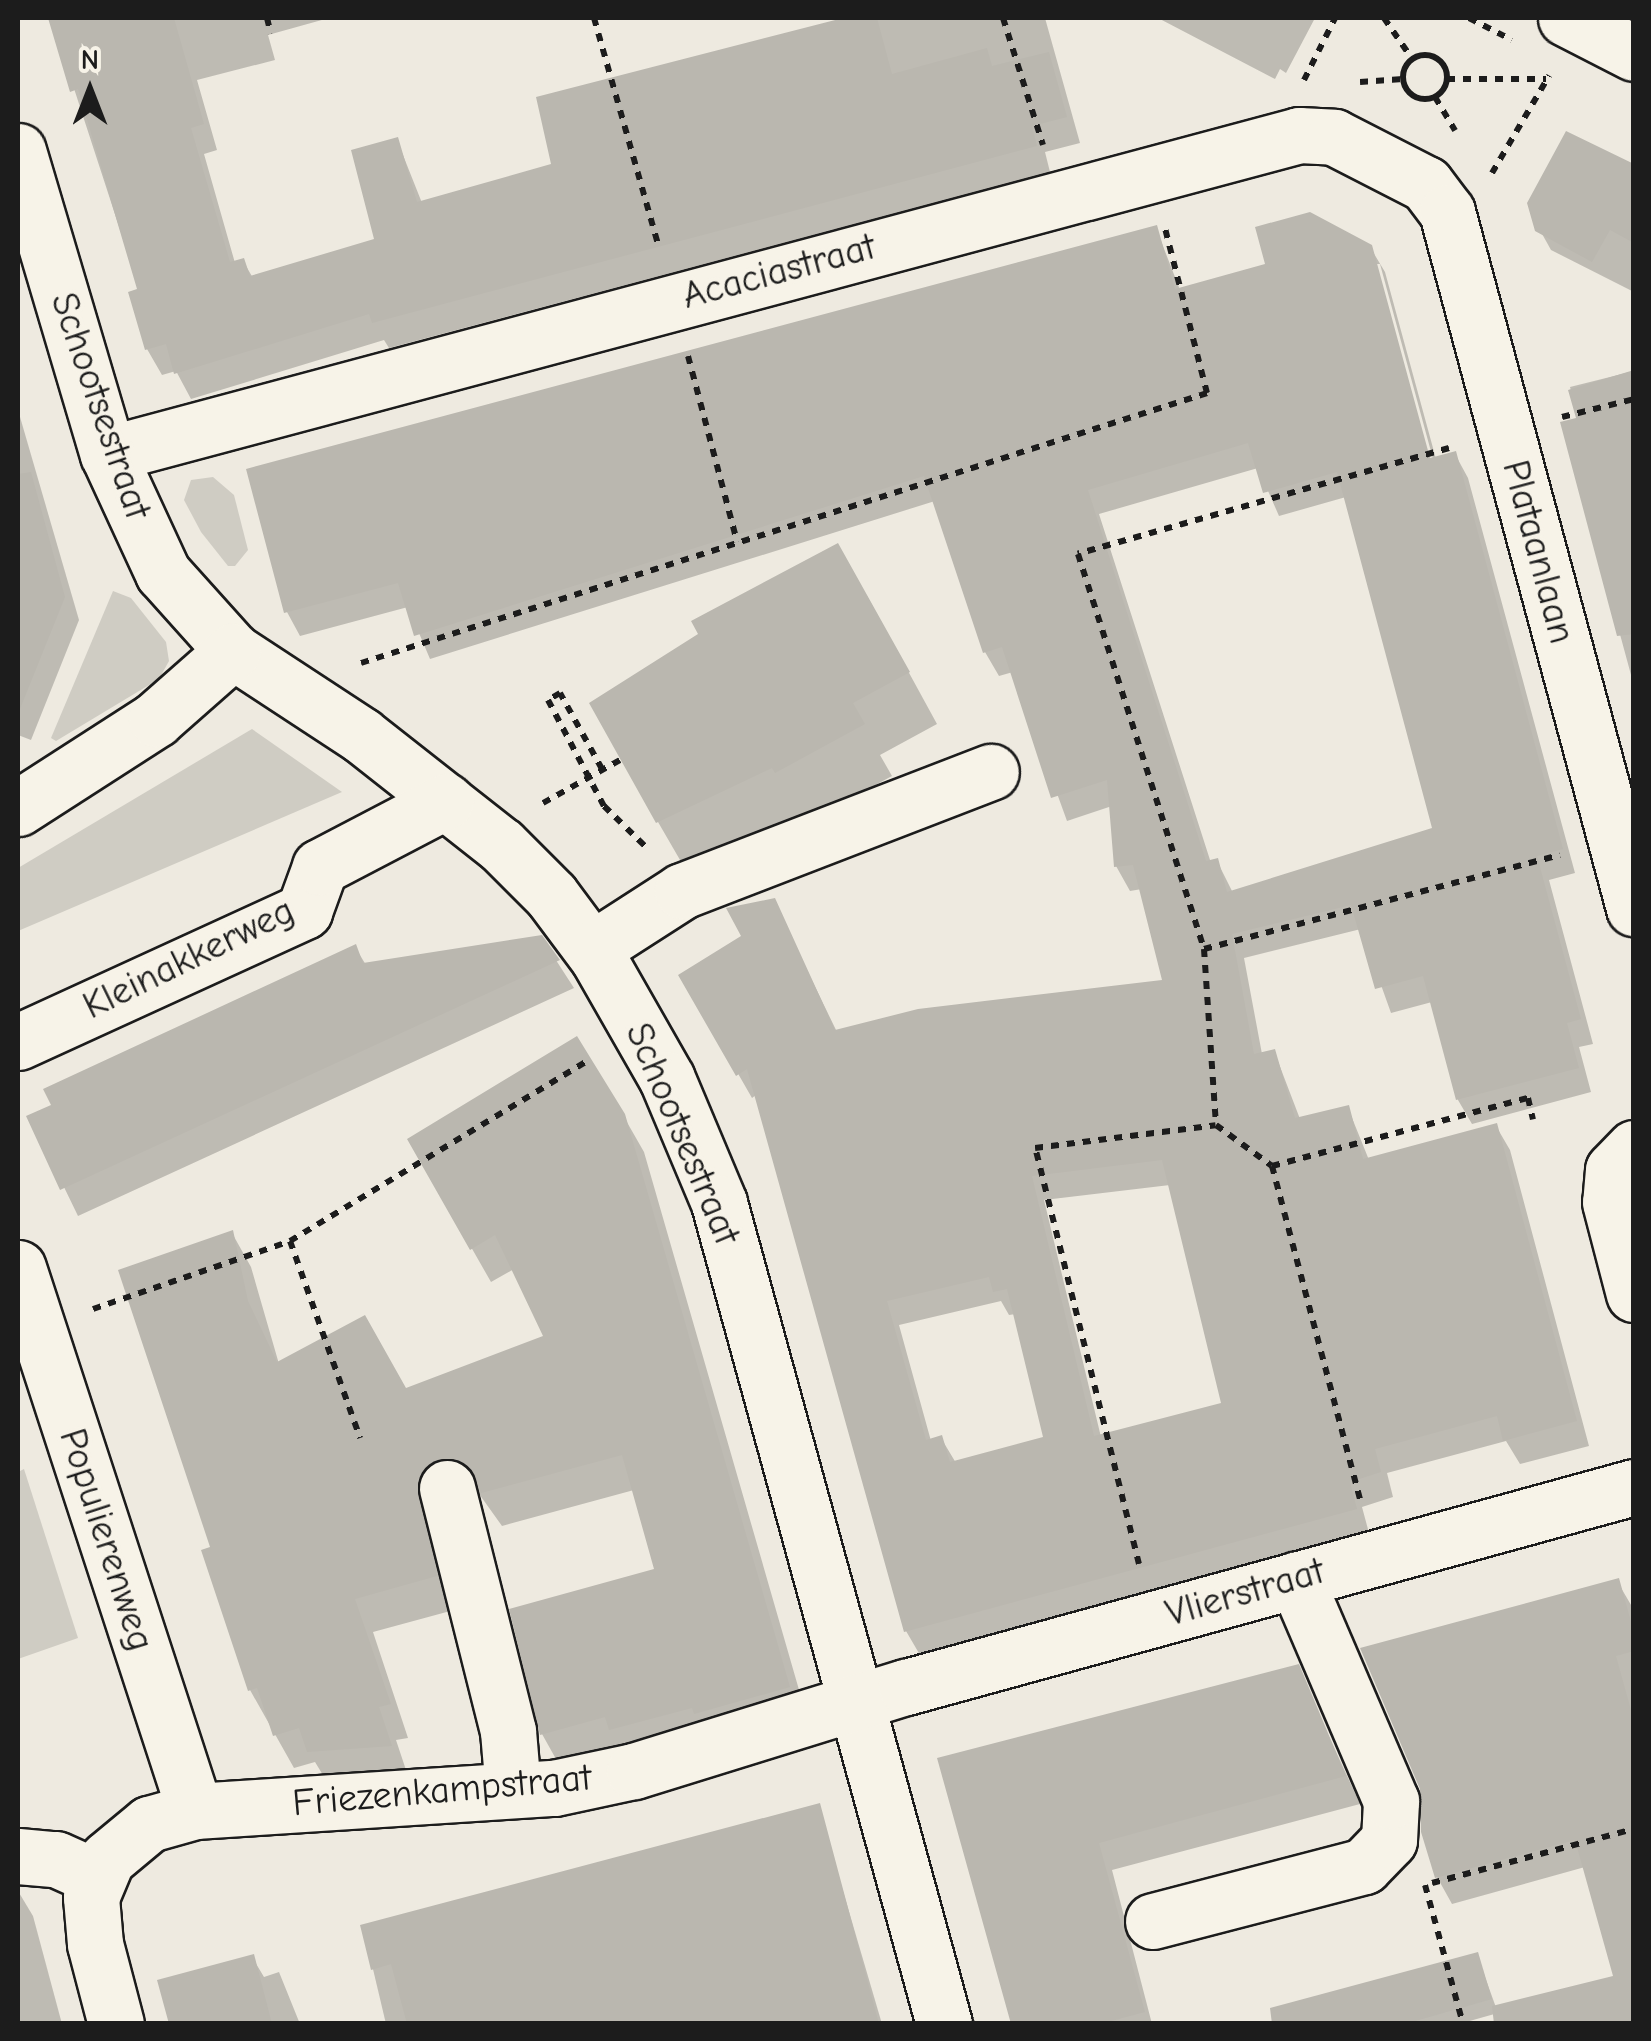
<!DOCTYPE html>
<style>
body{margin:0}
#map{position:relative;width:1651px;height:2041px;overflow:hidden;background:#eeeae0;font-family:"Comic Neue",sans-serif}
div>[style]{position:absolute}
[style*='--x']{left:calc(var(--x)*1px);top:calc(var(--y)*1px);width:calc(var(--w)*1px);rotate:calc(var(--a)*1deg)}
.green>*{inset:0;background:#cfccc3}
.shadow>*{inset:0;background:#0003}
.building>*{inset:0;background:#bab7af}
.path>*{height:6px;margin-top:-3px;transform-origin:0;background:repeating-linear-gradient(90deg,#1c1c1c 0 8px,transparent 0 16px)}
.path>.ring{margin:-3px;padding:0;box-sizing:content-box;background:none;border:6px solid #1c1c1c;border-radius:50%}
.roads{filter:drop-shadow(2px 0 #1c1c1c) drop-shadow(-2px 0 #1c1c1c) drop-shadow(0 2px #1c1c1c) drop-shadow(0 -2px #1c1c1c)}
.minor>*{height:55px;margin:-27.5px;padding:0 27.5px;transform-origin:27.5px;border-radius:27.5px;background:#f7f3e8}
.major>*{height:55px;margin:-27.5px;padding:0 27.5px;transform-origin:27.5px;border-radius:27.5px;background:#f7f3e8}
span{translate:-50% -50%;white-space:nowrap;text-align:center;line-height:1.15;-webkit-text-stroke:8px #f7f3e8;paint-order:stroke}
.street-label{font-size:38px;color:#1c1c1c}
.frame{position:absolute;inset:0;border:20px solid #1c1c1c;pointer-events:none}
.north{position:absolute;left:40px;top:40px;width:100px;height:100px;-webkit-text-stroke:8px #f7f3e8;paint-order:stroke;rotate:0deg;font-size:28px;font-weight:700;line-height:40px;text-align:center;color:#1c1c1c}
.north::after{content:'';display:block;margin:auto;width:35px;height:45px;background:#1c1c1c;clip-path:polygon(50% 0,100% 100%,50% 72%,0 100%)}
</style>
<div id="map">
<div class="green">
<i style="clip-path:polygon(213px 477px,234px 495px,248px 550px,235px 566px,228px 566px,201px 532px,184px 500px,191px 480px)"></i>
<i style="clip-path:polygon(113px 591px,131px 598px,166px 642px,169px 661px,159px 679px,56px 741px,51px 738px)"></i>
<i style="clip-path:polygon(252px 729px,342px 792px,18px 931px,18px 868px)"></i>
<i style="clip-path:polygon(24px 1469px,78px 1638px,18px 1659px,18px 1472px)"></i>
</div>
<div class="shadow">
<i style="clip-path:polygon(51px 18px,329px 18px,268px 35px,275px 60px,197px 80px,217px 150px,204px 154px,235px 263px,243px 261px,253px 278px,377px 241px,397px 140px,422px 203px,554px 166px,539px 99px,856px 18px,1045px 18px,1080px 143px,1045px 152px,1050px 172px,389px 348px,384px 340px,191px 399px,176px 371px,162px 375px,147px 349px,140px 291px)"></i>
<i style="clip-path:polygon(1158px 18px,1315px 18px,1286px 73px,1280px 69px,1275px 79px)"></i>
<i style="clip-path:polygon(1634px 167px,1634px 290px,1632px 291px,1551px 250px,1536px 223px)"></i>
<i style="clip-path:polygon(evenodd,1156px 228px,1180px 290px,1370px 247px,1385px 272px,1436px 459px,1455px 454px,1468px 478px,1575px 873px,1549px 880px,1593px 1044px,1579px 1047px,1591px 1092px,1472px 1124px,1458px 1100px,1432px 1002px,1391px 1013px,1361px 929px,1244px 958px,1262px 1054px,1274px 1051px,1300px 1119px,1348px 1108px,1369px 1160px,1496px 1126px,1510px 1150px,1589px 1446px,1520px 1464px,1506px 1441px,1387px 1473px,1393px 1497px,1362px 1507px,1369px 1533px,920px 1655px,906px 1631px,756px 1095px,752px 1098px,682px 976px,745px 937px,773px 900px,837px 1032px,1165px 982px,1142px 889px,1130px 891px,1116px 866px,1112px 806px,1067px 821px,1013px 672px,999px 676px,985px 652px,935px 501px,430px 659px,408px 607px,300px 636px,287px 612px,1156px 228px,1374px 264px,1380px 264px,1436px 470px,1431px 471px,1374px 264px,1156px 228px,1258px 468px,1279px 516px,1346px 497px,1435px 830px,1233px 893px,1217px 861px,1211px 863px,1099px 514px,1258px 468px,1156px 228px,1170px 1185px,1224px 1405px,1101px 1437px,1044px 1200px,1170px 1185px,1156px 228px,1001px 1301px,1009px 1315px,1016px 1314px,1046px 1439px,956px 1463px,941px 1438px,931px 1441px,899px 1325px,1001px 1301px)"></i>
<i style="clip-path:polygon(1634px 371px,1634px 686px,1563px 424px,1579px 420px,1570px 387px)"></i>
<i style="clip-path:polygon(18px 410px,79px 620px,31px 740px,18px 735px)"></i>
<i style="clip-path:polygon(867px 596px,937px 724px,880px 755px,892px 776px,807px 822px,687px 872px,658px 822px,701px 634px)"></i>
<i style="clip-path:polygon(541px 937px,574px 988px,78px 1216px,30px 1117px,355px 947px,366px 965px)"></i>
<i style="clip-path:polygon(624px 1117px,644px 1152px,808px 1721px,561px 1768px,542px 1734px,657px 1570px,634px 1490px,502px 1526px,477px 1491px,443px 1500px,454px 1610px,373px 1632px,408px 1738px,396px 1740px,409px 1779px,329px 1785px,315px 1762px,294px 1768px,250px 1690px,213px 1548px,232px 1233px,251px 1267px,279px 1364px,405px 1391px,547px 1338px,514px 1269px,491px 1282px,410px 1140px)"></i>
<i style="clip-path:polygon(1617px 1581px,1634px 1610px,1634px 2024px,1585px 1867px,1452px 1904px,1437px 1877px)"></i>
<i style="clip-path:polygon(1297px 1667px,1360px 1804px,1112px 1870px,1152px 2024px,1014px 2024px,940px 1760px)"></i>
<i style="clip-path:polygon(818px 1806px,882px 2024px,386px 2024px,363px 1927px)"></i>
<i style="clip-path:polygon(18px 1891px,33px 1916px,62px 2024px,18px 2024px)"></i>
<i style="clip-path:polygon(1477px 1955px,1498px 2013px,1459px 2024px,1295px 2024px)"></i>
<i style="clip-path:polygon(252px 1957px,264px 1977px,279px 1972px,300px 2024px,171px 2024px)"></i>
</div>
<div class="building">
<i style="clip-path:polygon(48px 18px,174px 18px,204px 124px,191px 128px,230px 262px,244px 258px,250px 276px,374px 239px,351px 150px,398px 137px,417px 202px,551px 164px,536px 97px,843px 18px,877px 18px,892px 74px,987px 48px,992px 66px,1049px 52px,1067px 117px,1032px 126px,1037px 146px,372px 323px,369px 314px,174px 374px,166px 344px,145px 350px,128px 292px,137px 289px,78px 89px,70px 92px)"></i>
<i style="clip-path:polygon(1566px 131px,1634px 164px,1634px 243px,1610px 230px,1592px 262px,1535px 231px,1527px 203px)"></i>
<i style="clip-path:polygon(evenodd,1310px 212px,1372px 245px,1430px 458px,1456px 451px,1563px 849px,1537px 856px,1581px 1019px,1567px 1023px,1579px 1068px,1456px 1100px,1423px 976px,1375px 989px,1351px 905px,1232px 934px,1254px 1054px,1275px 1049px,1295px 1118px,1349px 1105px,1363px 1159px,1497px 1123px,1577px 1421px,1503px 1441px,1497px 1416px,1375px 1449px,1381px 1472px,1350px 1482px,1357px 1509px,904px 1632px,747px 1069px,736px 1076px,678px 975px,741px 936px,726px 908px,775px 898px,835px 1030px,918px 1009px,1162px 980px,1133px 865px,1114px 867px,1107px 780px,1051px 798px,1002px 647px,983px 653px,924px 476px,414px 636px,398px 583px,284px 613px,246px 469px,1157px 225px,1175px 289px,1265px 264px,1255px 227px,1310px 212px,1248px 443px,1263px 493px,1337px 472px,1432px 828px,1227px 892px,1218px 858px,1206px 861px,1088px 490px,1248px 443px,1310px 212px,1162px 1160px,1221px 1403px,1094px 1436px,1032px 1176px,1162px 1160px,1310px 212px,989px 1277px,993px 1292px,1007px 1289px,1043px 1437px,950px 1462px,942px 1435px,926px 1440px,887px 1301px,989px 1277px)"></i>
<i style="clip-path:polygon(1634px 370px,1634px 634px,1617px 636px,1560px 422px,1576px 418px,1568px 390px)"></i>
<i style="clip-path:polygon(31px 472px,65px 597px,20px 709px,18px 474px)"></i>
<i style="clip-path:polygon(838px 543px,910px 672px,853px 703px,865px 724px,775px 773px,772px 768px,656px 823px,589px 703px,698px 634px,691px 621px)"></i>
<i style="clip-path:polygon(542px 935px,560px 960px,60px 1190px,26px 1116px,51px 1105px,43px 1089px,356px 944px,363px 963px)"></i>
<i style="clip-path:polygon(577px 1036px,625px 1114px,790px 1687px,694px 1714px,692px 1708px,609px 1730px,605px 1717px,540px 1735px,509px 1609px,654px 1569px,622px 1455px,481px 1493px,469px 1466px,440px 1458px,417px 1480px,437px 1576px,355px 1599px,391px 1704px,379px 1707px,392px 1746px,307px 1752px,299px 1728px,273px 1736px,257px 1688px,248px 1691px,201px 1550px,210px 1547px,118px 1270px,233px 1230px,248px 1301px,277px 1362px,365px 1315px,406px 1388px,543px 1336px,495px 1235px,470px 1250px,407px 1139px)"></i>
<i style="clip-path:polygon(1619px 1578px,1634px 1633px,1634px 1651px,1616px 1656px,1634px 1721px,1634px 2024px,1494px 2024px,1492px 2006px,1613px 1976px,1575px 1840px,1435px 1878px,1421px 1832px,1420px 1789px,1360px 1648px)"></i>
<i style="clip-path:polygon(1299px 1664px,1346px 1776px,1099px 1843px,1145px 2012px,1100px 2024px,1011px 2024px,937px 1758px)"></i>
<i style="clip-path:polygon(820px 1803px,879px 2024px,407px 2024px,391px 1964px,371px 1970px,360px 1925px)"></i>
<i style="clip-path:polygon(1478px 1952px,1492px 1999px,1405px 2024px,1272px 2024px,1270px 2008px)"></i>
<i style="clip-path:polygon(254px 1954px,272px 2024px,169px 2024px,157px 1980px)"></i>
</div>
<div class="path">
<i style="--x:267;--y:18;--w:16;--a:76"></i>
<i style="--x:594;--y:18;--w:238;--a:74.2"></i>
<i style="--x:1003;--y:18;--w:133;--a:72.5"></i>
<i style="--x:1384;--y:18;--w:51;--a:55.4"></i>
<i style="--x:1469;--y:18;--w:48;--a:27.1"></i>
<i class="ring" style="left:1403px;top:55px;width:38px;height:38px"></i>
<i style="--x:1447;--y:79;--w:99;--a:0"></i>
<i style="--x:1304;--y:80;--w:69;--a:-63.4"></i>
<i style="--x:1360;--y:82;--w:43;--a:-4"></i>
<i style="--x:1435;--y:97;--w:39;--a:59"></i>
<i style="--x:1492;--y:173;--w:113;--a:-59.6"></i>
<i style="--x:688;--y:356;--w:192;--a:75.2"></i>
<i style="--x:1562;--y:417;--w:74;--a:-14"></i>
<i style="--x:1449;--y:448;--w:386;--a:164.1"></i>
<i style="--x:1078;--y:554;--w:415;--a:72.3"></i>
<i style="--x:1204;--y:949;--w:176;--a:86.1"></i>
<i style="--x:1216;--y:1125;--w:69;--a:36.2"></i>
<i style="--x:1272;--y:1166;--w:265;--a:-14.9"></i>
<i style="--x:1528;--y:1098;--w:22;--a:77"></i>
<i style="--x:361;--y:663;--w:888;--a:-17.7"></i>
<i style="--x:1207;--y:393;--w:170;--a:-104.3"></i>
<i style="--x:602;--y:769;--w:87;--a:-118.9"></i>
<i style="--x:560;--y:693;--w:14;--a:150"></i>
<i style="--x:548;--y:700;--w:120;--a:62.2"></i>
<i style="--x:604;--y:806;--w:57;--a:44.3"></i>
<i style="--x:543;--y:803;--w:88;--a:-29.2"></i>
<i style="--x:1204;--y:949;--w:368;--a:-14.8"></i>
<i style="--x:1272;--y:1166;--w:349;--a:75.2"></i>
<i style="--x:290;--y:1241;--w:209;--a:70.4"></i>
<i style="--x:93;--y:1309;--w:208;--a:-19"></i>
<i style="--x:290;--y:1241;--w:350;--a:-31.2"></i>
<i style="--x:1139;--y:1564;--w:429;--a:-104"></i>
<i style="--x:1035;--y:1148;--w:182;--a:-7.2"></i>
<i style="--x:1432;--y:1883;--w:209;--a:-15"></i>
<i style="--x:1425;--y:1885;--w:144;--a:74.7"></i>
</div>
<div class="roads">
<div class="minor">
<i style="--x:18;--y:151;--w:316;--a:73.5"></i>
<i style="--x:108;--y:454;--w:131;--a:65.2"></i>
<i style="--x:163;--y:573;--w:105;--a:48.1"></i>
<i style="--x:233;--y:651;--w:153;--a:33.3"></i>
<i style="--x:361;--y:735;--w:178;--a:38.2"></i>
<i style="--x:501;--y:845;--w:71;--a:45"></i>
<i style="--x:551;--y:895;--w:79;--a:53.3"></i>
<i style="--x:598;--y:958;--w:139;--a:60.3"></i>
<i style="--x:667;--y:1079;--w:134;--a:67.2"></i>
<i style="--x:719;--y:1203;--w:851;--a:74.67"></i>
<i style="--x:108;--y:454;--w:1233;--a:-14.99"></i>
<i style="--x:1299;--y:135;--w:35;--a:3"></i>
<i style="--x:1334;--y:137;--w:103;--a:27.1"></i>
<i style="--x:1426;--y:184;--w:35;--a:53"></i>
<i style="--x:1447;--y:212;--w:721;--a:74.96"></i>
<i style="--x:18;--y:808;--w:164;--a:-32.8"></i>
<i style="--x:156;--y:719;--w:103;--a:-41.4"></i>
<i style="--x:592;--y:949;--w:107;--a:-32.8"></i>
<i style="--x:682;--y:891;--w:331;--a:-21.1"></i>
<i style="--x:18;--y:1042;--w:315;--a:-24.6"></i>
<i style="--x:304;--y:911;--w:47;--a:-70"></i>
<i style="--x:320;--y:867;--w:142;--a:-27.6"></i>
<i style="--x:1634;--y:1148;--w:30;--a:134"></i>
<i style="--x:1613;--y:1170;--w:32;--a:95"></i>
<i style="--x:1610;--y:1202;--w:95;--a:75.4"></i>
<i style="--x:18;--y:1268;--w:571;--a:71.95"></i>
<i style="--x:447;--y:1488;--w:251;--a:75.9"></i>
<i style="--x:508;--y:1731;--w:59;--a:85.2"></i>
<i style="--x:18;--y:1856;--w:38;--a:5"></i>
<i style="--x:56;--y:1859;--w:44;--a:24.2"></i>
<i style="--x:1153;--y:1921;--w:218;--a:-14.6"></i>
<i style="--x:1364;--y:1866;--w:36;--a:-46"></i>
<i style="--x:1389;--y:1840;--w:39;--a:-87"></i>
<i style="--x:1391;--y:1801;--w:241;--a:-113.2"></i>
<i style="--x:116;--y:2024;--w:83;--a:-104.7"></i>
<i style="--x:95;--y:1944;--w:47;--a:-94.9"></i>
<i style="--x:91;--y:1897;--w:41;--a:-67.2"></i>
<i style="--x:107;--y:1859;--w:55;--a:-39.8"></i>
<i style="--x:149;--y:1824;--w:48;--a:-15.8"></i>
<i style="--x:195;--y:1811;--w:360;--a:-3.7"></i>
<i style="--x:554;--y:1788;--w:82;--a:-12"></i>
<i style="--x:634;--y:1771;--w:285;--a:-17.2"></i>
<i style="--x:906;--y:1687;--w:755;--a:-15.36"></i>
</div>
<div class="major">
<i style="--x:1566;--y:18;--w:76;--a:27.2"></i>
</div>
</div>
<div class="street-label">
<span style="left:779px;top:272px;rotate:-15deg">Acaciastraat</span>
<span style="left:100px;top:406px;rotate:71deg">Schootsestraat</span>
<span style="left:1538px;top:552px;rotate:75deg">Plataanlaan</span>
<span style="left:189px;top:959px;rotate:-26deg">Kleinakkerweg</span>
<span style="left:682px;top:1134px;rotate:67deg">Schootsestraat</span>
<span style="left:106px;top:1540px;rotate:72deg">Populierenweg</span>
<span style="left:1245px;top:1593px;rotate:-16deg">Vlierstraat</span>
<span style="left:442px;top:1791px;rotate:-5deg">Friezenkampstraat</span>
</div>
<div class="frame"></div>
<div class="north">N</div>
</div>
